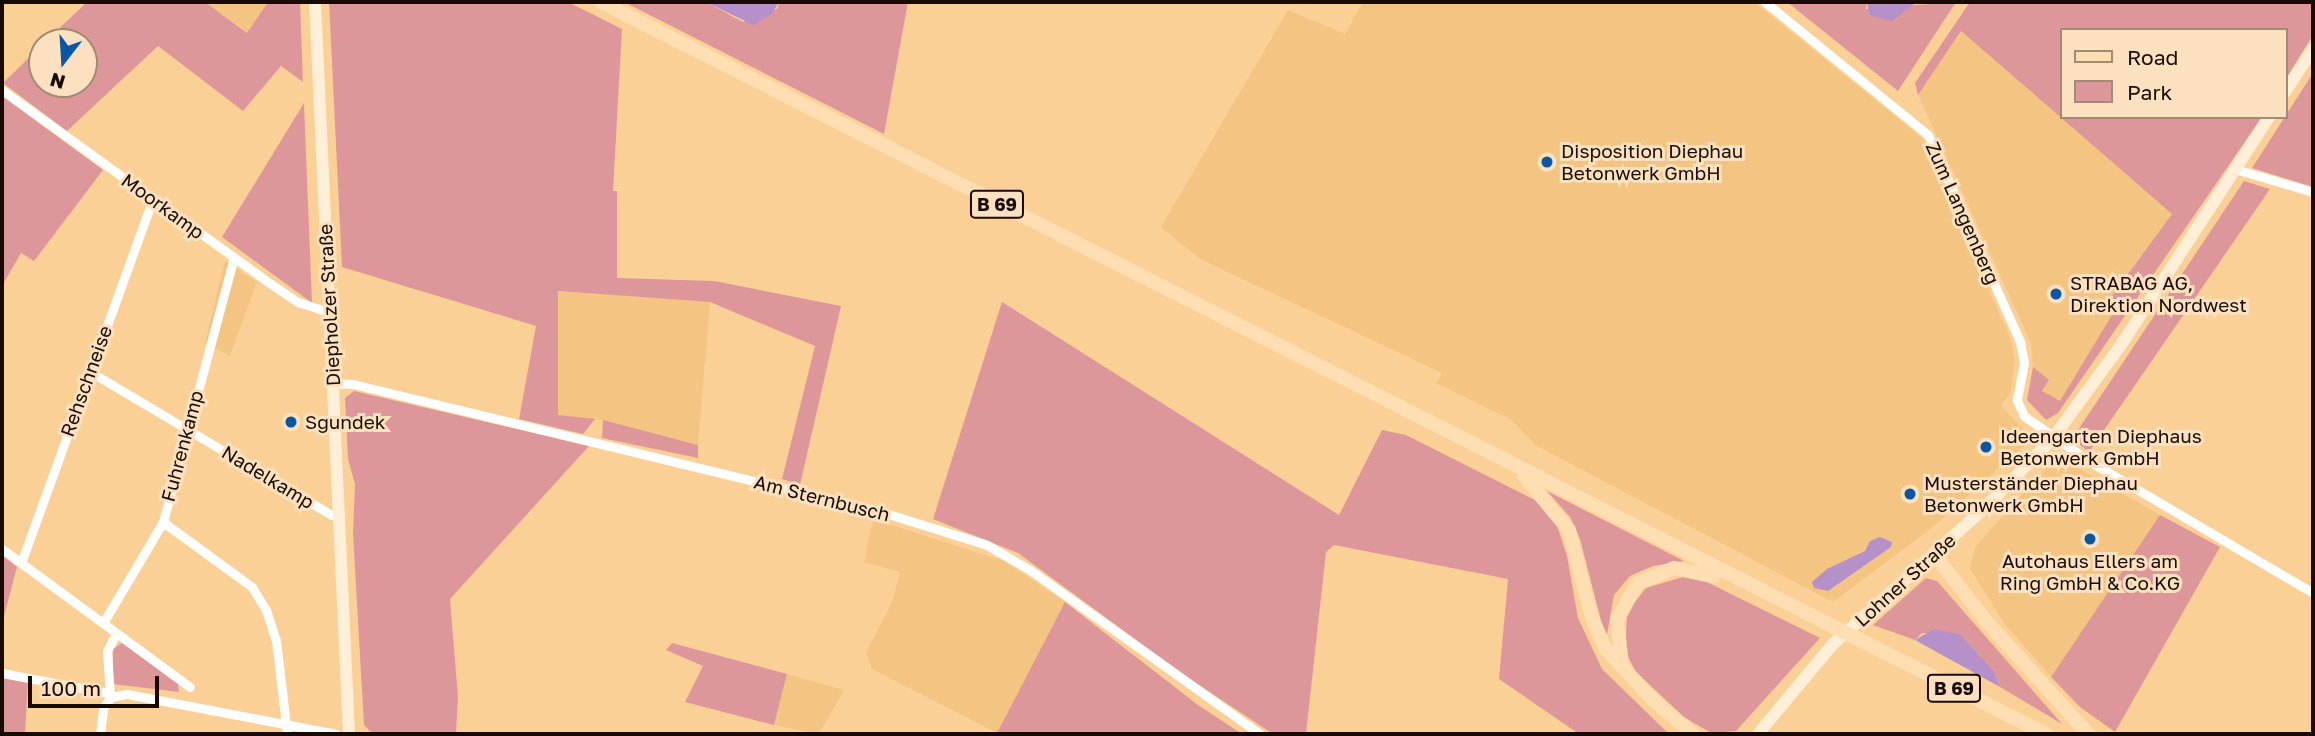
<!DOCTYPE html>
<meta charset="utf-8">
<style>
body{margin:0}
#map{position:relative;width:2315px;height:736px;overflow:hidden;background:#fbd096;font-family:"Golos Text",sans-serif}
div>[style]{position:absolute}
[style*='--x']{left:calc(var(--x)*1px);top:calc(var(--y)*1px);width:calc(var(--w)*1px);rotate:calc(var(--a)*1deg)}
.built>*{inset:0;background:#f4c483}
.green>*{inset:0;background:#dd979b}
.water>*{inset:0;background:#b690c8}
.street>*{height:9px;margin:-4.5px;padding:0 4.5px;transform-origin:4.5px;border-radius:4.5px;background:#fff}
.secondary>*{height:12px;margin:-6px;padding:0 6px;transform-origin:6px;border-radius:6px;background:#ffeed8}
.primary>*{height:14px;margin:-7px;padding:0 7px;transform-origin:7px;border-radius:7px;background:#fedeb2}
.dots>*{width:19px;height:19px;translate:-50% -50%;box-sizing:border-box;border:4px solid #fbe1bf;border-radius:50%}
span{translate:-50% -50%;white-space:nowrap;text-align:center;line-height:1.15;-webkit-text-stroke:6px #fbe1bf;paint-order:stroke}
.shield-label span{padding:2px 5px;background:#fbe1bf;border:2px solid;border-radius:5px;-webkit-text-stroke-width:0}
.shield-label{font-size:18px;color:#180a00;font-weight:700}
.poi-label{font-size:19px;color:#180a00}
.left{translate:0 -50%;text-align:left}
.street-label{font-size:19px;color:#180a00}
.frame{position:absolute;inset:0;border:4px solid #180a00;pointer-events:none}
.legend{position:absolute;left:2060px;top:28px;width:228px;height:91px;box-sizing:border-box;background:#fbe1bf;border:2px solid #a08b73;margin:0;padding:9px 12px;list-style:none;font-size:21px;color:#180a00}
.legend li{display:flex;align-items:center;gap:14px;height:35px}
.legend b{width:35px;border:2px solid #a08b73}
.north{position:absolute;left:28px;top:28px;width:70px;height:70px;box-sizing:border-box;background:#fbe1bf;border:2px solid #a08b73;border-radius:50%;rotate:197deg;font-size:19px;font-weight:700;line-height:28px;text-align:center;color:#180a00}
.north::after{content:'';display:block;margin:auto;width:24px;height:32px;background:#0856a5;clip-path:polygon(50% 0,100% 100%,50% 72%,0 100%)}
.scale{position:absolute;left:28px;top:676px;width:131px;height:32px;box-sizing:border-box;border:4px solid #180a00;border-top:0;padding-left:9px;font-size:21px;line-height:24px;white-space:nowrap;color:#180a00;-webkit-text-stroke:5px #fbe1bf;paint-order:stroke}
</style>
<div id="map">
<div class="built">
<i style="clip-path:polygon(205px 2px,268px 2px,248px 33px)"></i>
<i style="clip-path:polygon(evenodd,1363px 2px,1754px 2px,1922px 138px,2011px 340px,2015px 361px,2010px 394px,2001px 405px,2032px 439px,1933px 527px,1833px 602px,1537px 446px,1510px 419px,1436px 383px,1442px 373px,1200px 259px,1161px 227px,1288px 10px,1345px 34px,1363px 2px,1884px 539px,1891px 542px,1891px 547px,1828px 591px,1815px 579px,1884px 539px)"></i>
<i style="clip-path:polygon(1961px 31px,2172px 214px,2106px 303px,2116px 309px,2060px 402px,2042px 391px,2049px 380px,2033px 367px,2031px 343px,1918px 95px)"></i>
<i style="clip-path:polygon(225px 261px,257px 282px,230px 356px,205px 343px)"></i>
<i style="clip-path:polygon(557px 291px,710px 302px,698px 445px,603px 420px,558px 416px)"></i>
<i style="clip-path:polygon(2057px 456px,2160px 515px,2051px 677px,2005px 624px,1970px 569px,1975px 547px)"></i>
<i style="clip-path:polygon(873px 519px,1004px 561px,1065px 602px,997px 733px,872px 669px,866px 653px,892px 602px,900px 572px,864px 562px)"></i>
<i style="clip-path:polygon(787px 674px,844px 690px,819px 734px,774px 725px)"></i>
</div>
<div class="green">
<i style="clip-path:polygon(87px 2px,205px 2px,247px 33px,268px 2px,300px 2px,303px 82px,281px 66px,243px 111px,158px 46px,67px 131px,3px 83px,42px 45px,42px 84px,84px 84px,84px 42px,45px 42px)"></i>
<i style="clip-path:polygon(329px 2px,568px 2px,622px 29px,613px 191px,617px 191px,617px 278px,714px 281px,841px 306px,800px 485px,782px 479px,815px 346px,710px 302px,558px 291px,558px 415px,595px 419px,583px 434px,519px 419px,536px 326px,342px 267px)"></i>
<i style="clip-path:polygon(624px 2px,706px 2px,743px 22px,777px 9px,779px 2px,908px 2px,884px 134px)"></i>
<i style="clip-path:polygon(1787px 2px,1867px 2px,1866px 9px,1956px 2px,1898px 91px)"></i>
<i style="clip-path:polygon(1970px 2px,2313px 2px,2313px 35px,2285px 80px,2285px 30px,2061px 30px,2061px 117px,2262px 117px,2058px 413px,2046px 420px,2027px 400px,2033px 367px,2049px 380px,2042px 391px,2060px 401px,2115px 310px,2106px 304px,2172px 214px,1961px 31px,1918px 95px,1915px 83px)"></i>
<i style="clip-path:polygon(2313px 73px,2313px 187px,2252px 168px)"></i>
<i style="clip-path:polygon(2px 96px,103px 170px,34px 261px,21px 253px,2px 286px)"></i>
<i style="clip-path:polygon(304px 103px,312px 303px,222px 237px)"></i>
<i style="clip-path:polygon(2244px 181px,2270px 189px,2089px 452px,2075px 441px,2080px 427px)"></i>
<i style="clip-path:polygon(1002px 302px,1339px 515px,1382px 430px,1406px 435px,1537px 501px,1557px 525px,1567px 556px,1578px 618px,1602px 669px,1669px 734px,1579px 734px,1499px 679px,1508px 579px,1334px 545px,1326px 552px,1306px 734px,1273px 734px,1184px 675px,1018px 553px,933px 519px)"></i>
<i style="clip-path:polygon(354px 391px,589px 446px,450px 599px,458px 697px,456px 734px,373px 734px,364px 725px,353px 534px,355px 484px,348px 459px,345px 398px)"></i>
<i style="clip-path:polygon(603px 420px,698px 445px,698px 458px,602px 438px)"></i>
<i style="clip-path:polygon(1547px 491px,1684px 561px,1653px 566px,1630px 576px,1614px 595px,1606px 640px,1580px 539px,1570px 517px)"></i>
<i style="clip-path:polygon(2160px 515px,2220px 547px,2115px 732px,2080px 707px,2051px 677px)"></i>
<i style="clip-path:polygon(2px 555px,17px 567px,2px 624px)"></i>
<i style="clip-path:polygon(1683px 577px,1705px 581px,1820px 638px,1736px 731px,1711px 733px,1684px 717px,1636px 672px,1625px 651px,1627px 617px,1634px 603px,1646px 588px)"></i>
<i style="clip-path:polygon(1926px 578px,1937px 581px,2062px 724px,2000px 687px,1994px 671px,1961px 635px,1922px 633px,1915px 640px,1873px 625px)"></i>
<i style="clip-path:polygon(1065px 602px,1198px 705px,1242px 734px,997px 733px)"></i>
<i style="clip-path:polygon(122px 643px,178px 684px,179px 692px,113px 684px,113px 649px)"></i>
<i style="clip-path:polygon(672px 643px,787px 674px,774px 725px,685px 702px,703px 666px,666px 650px)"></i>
<i style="clip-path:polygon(2px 677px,28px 681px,25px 734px,2px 734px)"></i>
</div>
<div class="water">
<i style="clip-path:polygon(706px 2px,779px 2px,772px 14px,753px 25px)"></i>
<i style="clip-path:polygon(1867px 2px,1917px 2px,1892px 21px,1869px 15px)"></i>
<i style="clip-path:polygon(1880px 537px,1892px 542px,1891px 547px,1828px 591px,1814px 588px,1812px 582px,1827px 569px,1865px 551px,1870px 541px)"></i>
<i style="clip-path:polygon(1934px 629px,1961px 635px,1994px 671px,2000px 687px,1915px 640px)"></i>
</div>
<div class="street">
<i style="--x:1765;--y:2;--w:210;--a:39.2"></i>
<i style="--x:1928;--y:135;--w:227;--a:66"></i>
<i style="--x:2020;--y:342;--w:21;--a:79"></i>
<i style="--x:2024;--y:363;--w:38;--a:101"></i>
<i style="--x:2017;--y:400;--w:17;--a:66"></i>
<i style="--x:2024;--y:416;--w:79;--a:34.7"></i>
<i style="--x:2089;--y:461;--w:260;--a:30.5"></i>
<i style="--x:2;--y:90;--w:324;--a:35.8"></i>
<i style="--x:265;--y:280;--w:40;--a:34"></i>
<i style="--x:298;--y:302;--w:33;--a:18"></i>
<i style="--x:2235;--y:169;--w:81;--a:16.4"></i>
<i style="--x:89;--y:371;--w:282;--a:30.7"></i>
<i style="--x:332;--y:515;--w:6;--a:0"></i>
<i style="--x:332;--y:383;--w:21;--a:3"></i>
<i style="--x:353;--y:384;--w:544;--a:13.6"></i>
<i style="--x:882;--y:512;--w:110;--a:17.4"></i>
<i style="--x:987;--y:545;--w:50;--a:30.2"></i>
<i style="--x:1030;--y:570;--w:282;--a:35.5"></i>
<i style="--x:163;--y:522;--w:110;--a:36.1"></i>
<i style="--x:252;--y:587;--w:27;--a:59"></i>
<i style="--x:266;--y:610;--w:32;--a:72"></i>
<i style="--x:276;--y:640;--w:95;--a:83.3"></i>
<i style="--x:2;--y:549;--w:233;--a:36.3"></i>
<i style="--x:21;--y:563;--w:387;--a:-70.1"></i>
<i style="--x:103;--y:623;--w:117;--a:-59.3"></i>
<i style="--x:163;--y:522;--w:274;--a:-75"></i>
<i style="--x:2;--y:673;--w:108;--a:10.7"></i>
<i style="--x:110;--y:696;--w:45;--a:-93.8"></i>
<i style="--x:107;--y:651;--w:20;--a:-63"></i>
<i style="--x:111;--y:697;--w:16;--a:-11"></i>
<i style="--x:127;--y:694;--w:213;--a:10.8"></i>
<i style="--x:100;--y:734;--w:26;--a:-83"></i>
<i style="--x:103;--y:708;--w:14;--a:-54"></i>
</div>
<div class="secondary">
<i style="--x:315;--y:2;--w:733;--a:87.34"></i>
<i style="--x:2285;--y:92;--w:51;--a:-56.9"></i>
<i style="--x:1758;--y:734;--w:117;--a:-50.2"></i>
<i style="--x:1833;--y:644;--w:207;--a:-41.9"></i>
<i style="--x:1987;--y:506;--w:95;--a:-45.9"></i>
<i style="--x:2053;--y:438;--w:115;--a:-53.8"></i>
<i style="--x:2121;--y:345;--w:272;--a:-57"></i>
</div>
<div class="primary">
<i style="--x:601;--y:2;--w:1620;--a:26.87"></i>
<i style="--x:1524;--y:476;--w:70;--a:50.2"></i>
<i style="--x:1569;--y:530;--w:91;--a:75.4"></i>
<i style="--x:1592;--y:618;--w:34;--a:66"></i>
<i style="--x:1606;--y:649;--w:68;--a:47.4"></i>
<i style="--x:1652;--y:699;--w:54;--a:40.5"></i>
<i style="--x:1934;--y:554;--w:85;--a:52.2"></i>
<i style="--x:1986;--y:621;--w:152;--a:47.9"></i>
<i style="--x:1622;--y:665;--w:45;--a:-96.3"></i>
<i style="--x:1617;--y:620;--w:41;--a:-60.9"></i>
<i style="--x:1637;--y:584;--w:40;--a:-23.4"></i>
<i style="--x:1674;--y:568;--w:40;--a:12"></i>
</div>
<div class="dots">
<i style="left:1547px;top:162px;background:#0856a5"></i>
<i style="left:2056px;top:294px;background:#0856a5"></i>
<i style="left:291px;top:422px;background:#0856a5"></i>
<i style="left:1986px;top:447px;background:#0856a5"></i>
<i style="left:1910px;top:494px;background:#0856a5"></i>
<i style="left:2090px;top:539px;background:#0856a5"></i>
</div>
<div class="shield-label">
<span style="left:997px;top:204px">B 69</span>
<span style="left:1954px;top:688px">B 69</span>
</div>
<div class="poi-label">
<span class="left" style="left:1561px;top:162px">Disposition Diephau<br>Betonwerk GmbH</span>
<span class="left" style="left:2070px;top:294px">STRABAG AG,<br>Direktion Nordwest</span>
<span class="left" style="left:305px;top:422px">Sgundek</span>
<span class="left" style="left:2000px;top:447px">Ideengarten Diephaus<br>Betonwerk GmbH</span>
<span class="left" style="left:1924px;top:494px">Musterständer Diephau<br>Betonwerk GmbH</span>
<span style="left:2090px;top:572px">Autohaus Ellers am<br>Ring GmbH &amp; Co.KG</span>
</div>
<div class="street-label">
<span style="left:163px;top:206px;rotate:36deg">Moorkamp</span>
<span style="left:1963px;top:213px;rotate:66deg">Zum Langenberg</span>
<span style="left:329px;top:305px;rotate:-93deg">Diepholzer Straße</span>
<span style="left:86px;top:381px;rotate:-70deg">Rehschneise</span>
<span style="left:182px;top:446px;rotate:-75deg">Fuhrenkamp</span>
<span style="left:268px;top:477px;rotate:31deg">Nadelkamp</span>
<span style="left:822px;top:498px;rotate:14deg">Am Sternbusch</span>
<span style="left:1905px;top:580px;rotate:-42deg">Lohner Straße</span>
</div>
<div class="frame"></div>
<ul class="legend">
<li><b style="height:9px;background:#fedeb2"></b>Road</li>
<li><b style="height:19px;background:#dd979b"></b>Park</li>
</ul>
<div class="north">N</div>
<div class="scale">100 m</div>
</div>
